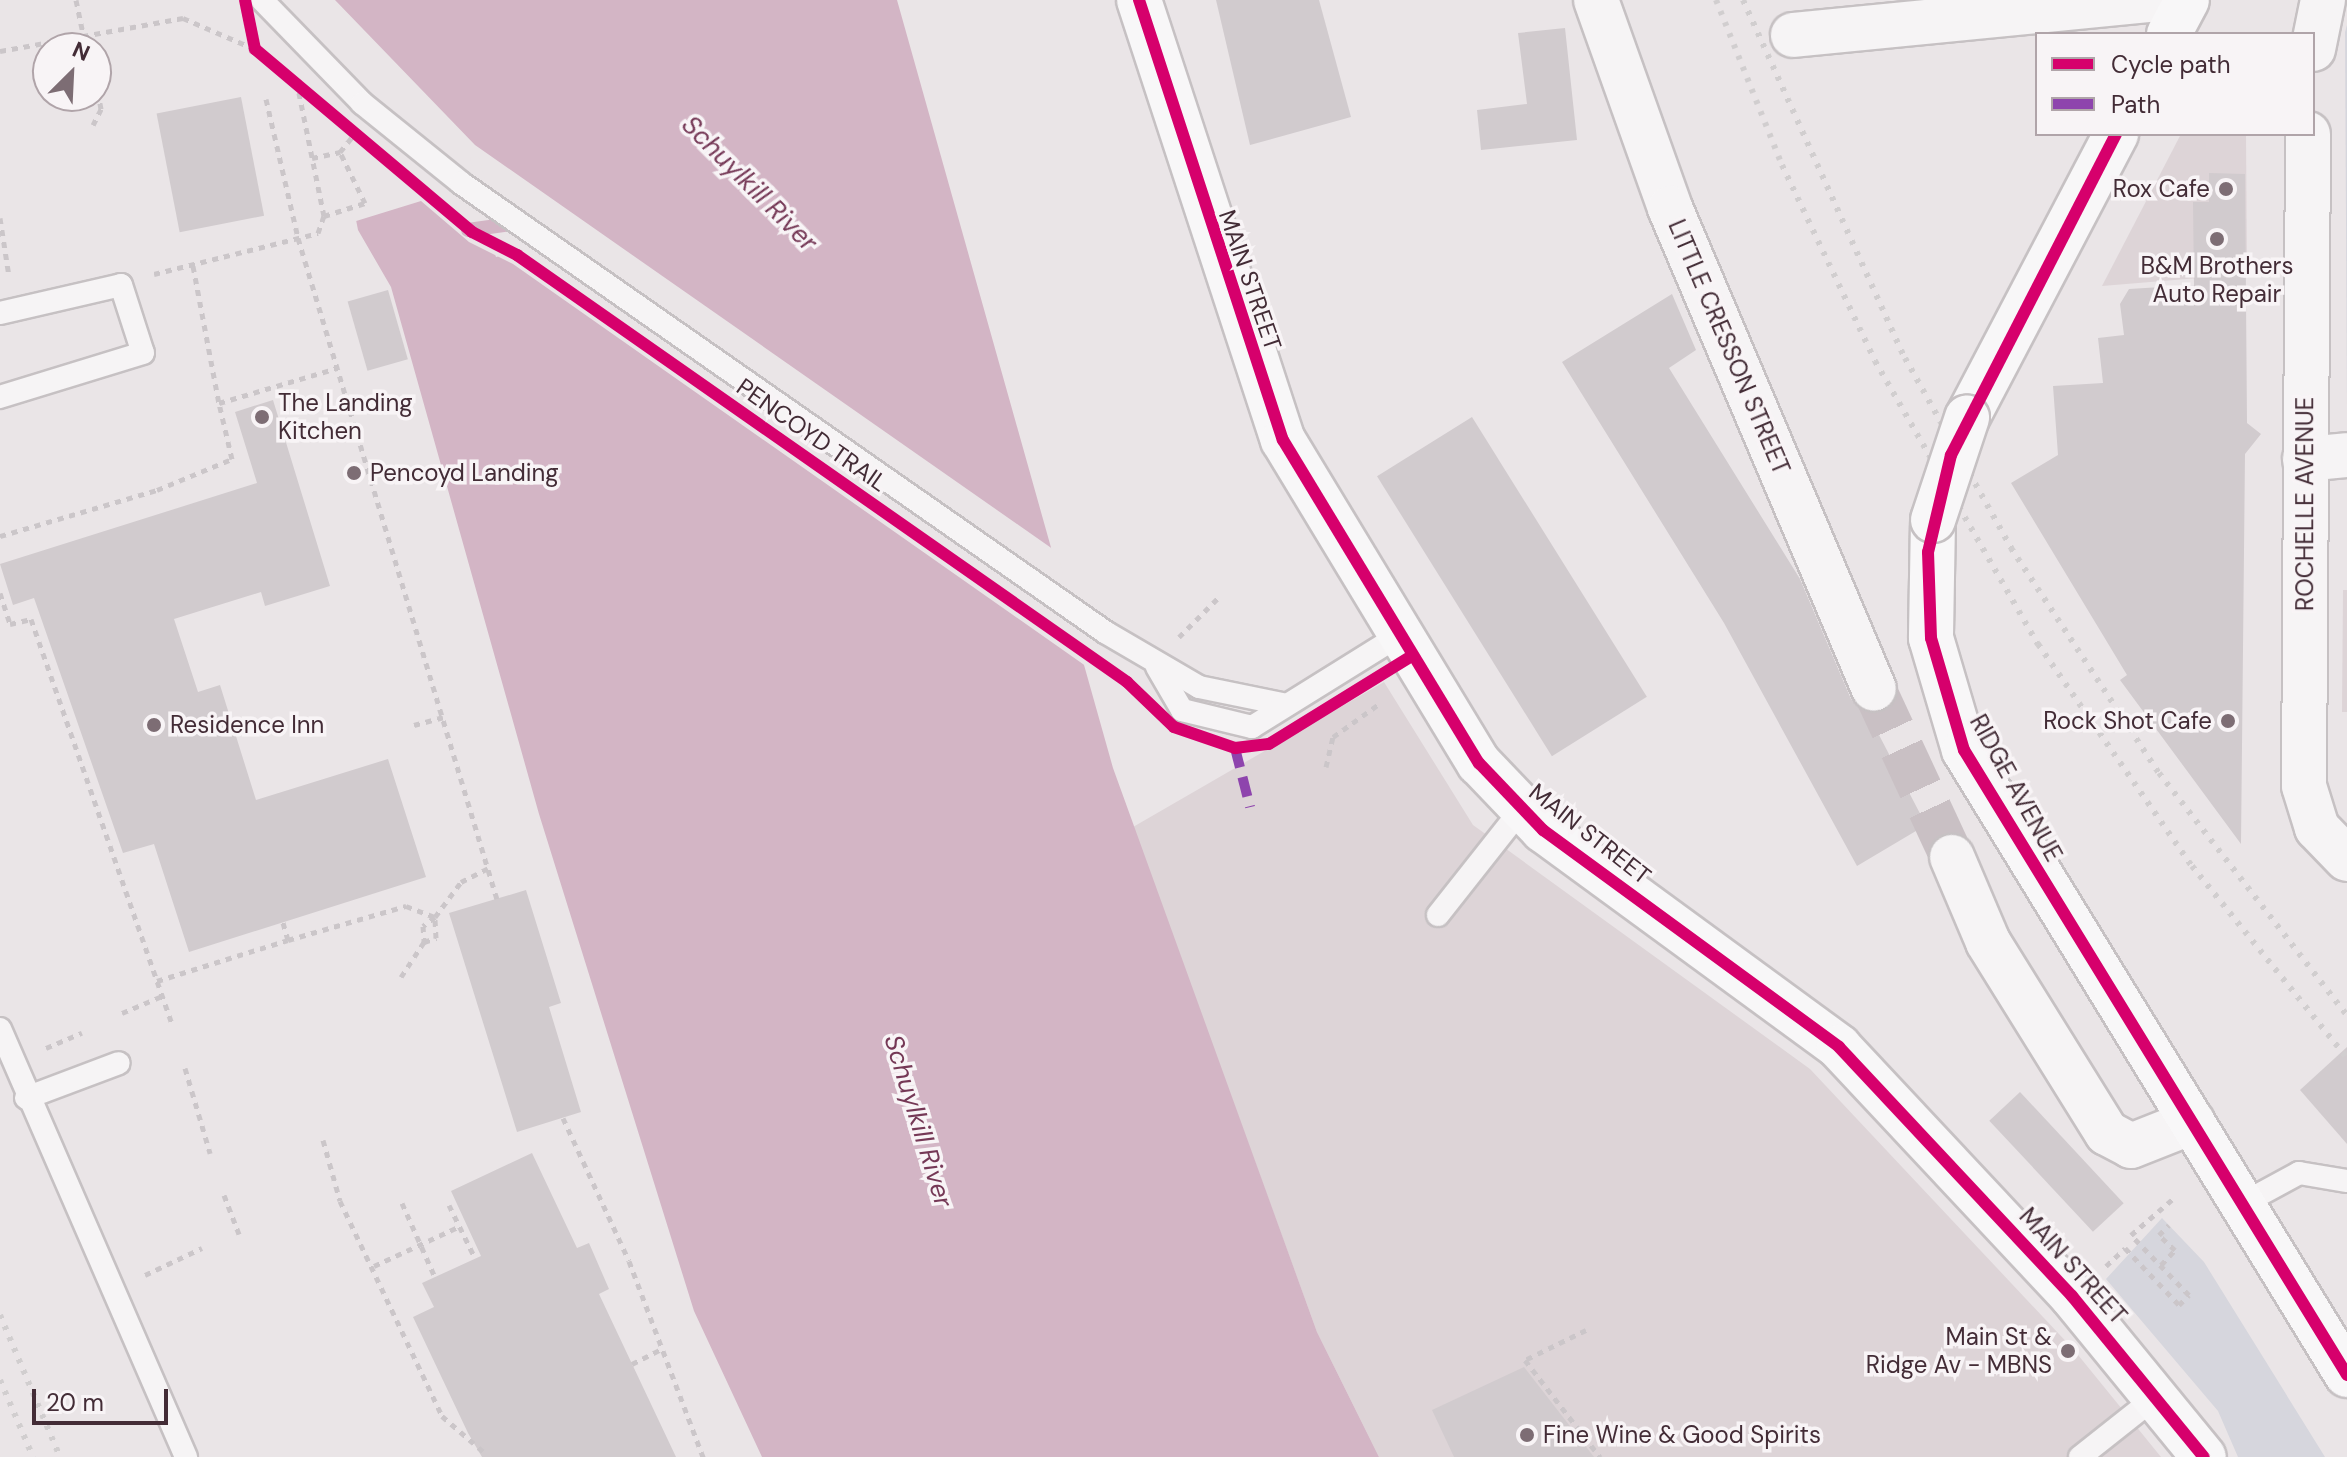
<!DOCTYPE html>
<style>
body{margin:0}
#map{position:relative;width:2347px;height:1457px;overflow:hidden;background:#eae5e7;font-family:"DM Sans",sans-serif}
div>[style]{position:absolute}
[style*='--x']{left:calc(var(--x)*1px);top:calc(var(--y)*1px);width:calc(var(--w)*1px);rotate:calc(var(--a)*1deg)}
.built>*{inset:0;background:#ddd4d7}
.green>*{inset:0;background:#d6d6dd}
.water>*{inset:0;background:#d3b5c5}
.pier>*{inset:0;background:#eae5e7}
.stream>*{height:14px;margin:-7px;padding:0 7px;transform-origin:7px;border-radius:7px;background:#d3b5c5}
.building>*{inset:0;background:#d1cbce;transform-origin:0 0}
.street-tunnel>*{height:44px;margin-top:-22px;transform-origin:0;background:repeating-linear-gradient(90deg,#c9c0c4 0 44px,transparent 0 66px)}
.path>*{height:5px;margin-top:-2.5px;transform-origin:0;background:repeating-linear-gradient(90deg,#cbc6c9 0 6px,transparent 0 12px)}
.roads{filter:drop-shadow(2px 0 #c6c1c3) drop-shadow(-2px 0 #c6c1c3) drop-shadow(0 2px #c6c1c3) drop-shadow(0 -2px #c6c1c3)}
.lane>*{height:22px;margin:-11px;padding:0 11px;transform-origin:11px;border-radius:11px;background:#f6f4f5}
.street>*{height:44px;margin:-22px;padding:0 22px;transform-origin:22px;border-radius:22px;background:#f6f4f5}
.secondary>*{height:44px;margin:-22px;padding:0 22px;transform-origin:22px;border-radius:22px;background:#f8f7f8}
.rail>*{height:6px;margin-top:-3px;transform-origin:0;background:repeating-linear-gradient(90deg,#d1cecf 0 4px,transparent 0 12px)}
.bridges{filter:drop-shadow(2px 0 #c6c1c3) drop-shadow(-2px 0 #c6c1c3) drop-shadow(0 2px #c6c1c3) drop-shadow(0 -2px #c6c1c3)}
.secondary-bridge>*{height:44px;margin:-22px;padding:0 22px;transform-origin:22px;border-radius:22px;background:#f8f7f8}
.quiet>*{height:10px;margin-top:-5px;transform-origin:0;background:repeating-linear-gradient(90deg,#8e44ad 0 20px,transparent 0 30px)}
.cycleway>*{height:12px;margin:-6px;padding:0 6px;transform-origin:6px;border-radius:6px;background:#d6006c}
.dots>*{width:22px;height:22px;translate:-50% -50%;box-sizing:border-box;border:4px solid #f8f4f6;border-radius:50%}
span{translate:-50% -50%;white-space:nowrap;text-align:center;line-height:1.15;-webkit-text-stroke:7px #f8f4f6;paint-order:stroke}
.poi-label{font-size:24px;color:#432c36}
.right{translate:-100% -50%;text-align:right}
.left{translate:0 -50%;text-align:left}
.street-label{font-size:24px;color:#432c36}
.water-label{font-size:26px;color:#753856;font-style:italic}
.legend{position:absolute;left:2035px;top:32px;width:280px;height:104px;box-sizing:border-box;background:#f8f4f6;border:2px solid #b0a4a9;margin:0;padding:10px 14px;list-style:none;font-size:24px;color:#432c36}
.legend li{display:flex;align-items:center;gap:16px;height:40px}
.legend b{width:40px;border:2px solid #b0a4a9}
.north{position:absolute;left:32px;top:32px;width:80px;height:80px;box-sizing:border-box;background:#f8f4f6;border:2px solid #b0a4a9;border-radius:50%;rotate:24deg;font-size:22px;font-weight:700;line-height:32px;text-align:center;color:#432c36}
.north::after{content:'';display:block;margin:auto;width:28px;height:36px;background:#7d6d74;clip-path:polygon(50% 0,100% 100%,50% 72%,0 100%)}
.scale{position:absolute;left:32px;top:1389px;width:136px;height:36px;box-sizing:border-box;border:4px solid #432c36;border-top:0;padding-left:10px;font-size:24px;line-height:28px;white-space:nowrap;color:#432c36;-webkit-text-stroke:6px #f8f4f6;paint-order:stroke}
</style>
<div id="map">
<div class="built">
<i style="clip-path:polygon(2181px 134px,2246px 134px,2247px 274px,2102px 286px)"></i>
<i style="clip-path:polygon(2343px 590px,2347px 590px,2347px 712px,2342px 712px)"></i>
<i style="clip-path:polygon(1384px 682px,1473px 825px,1810px 1069px,2074px 1350px,2161px 1457px,1379px 1457px,1317px 1332px,1133px 827px)"></i>
</div>
<div class="green">
<i style="clip-path:polygon(2347px 25px,2347px 408px,2345px 32px)"></i>
<i style="clip-path:polygon(2162px 1218px,2204px 1262px,2325px 1457px,2238px 1457px,2218px 1411px,2106px 1279px)"></i>
</div>
<div class="water">
<i style="clip-path:polygon(evenodd,313px 0,897px 0,1113px 768px,1317px 1332px,1379px 1457px,762px 1457px,694px 1311px,539px 814px,391px 287px,358px 230px,313px 0,481px 151px,510px 253px,496px 257px,465px 156px,481px 151px,313px 0,766px 352px,794px 448px,780px 451px,752px 356px,766px 352px)"></i>
</div>
<div class="pier">
<i style="clip-path:polygon(evenodd,309px 0,335px 0,475px 145px,1057px 552px,1090px 669px,513px 264px,469px 242px,421px 201px,353px 222px,309px 0,478px 155px,506px 250px,498px 252px,470px 158px,478px 155px,309px 0,763px 357px,790px 445px,783px 447px,757px 359px,763px 357px)"></i>
</div>
<div class="stream">
<i style="--x:468;--y:230;--w:50;--a:-8"></i>
</div>
<div class="building">
<i style="clip-path:polygon(1216px 0,1319px 0,1351px 117px,1250px 145px)"></i>
<i style="clip-path:polygon(1565px 28px,1577px 140px,1481px 150px,1477px 110px,1527px 104px,1518px 33px)"></i>
<i style="left:241px;top:97px;width:121px;height:86px;rotate:79deg"></i>
<i style="clip-path:polygon(2209px 173px,2245px 174px,2247px 423px,2261px 434px,2245px 454px,2241px 844px,2120px 680px,2127px 675px,2011px 483px,2058px 455px,2053px 386px,2103px 383px,2098px 338px,2124px 335px,2120px 304px,2129px 289px,2194px 285px,2193px 202px,2209px 202px)"></i>
<i style="left:388px;top:290px;width:72px;height:42px;rotate:74deg"></i>
<i style="clip-path:polygon(1672px 294px,1696px 350px,1669px 368px,1800px 579px,1851px 699px,1867px 712px,1926px 825px,1857px 866px,1724px 623px,1562px 362px)"></i>
<i style="clip-path:polygon(273px 400px,330px 586px,265px 606px,261px 592px,174px 619px,198px 692px,220px 685px,256px 800px,388px 759px,426px 877px,189px 952px,154px 844px,123px 853px,34px 598px,13px 605px,0 564px,257px 483px,235px 412px)"></i>
<i style="left:1472px;top:417px;width:330px;height:112px;rotate:58deg"></i>
<i style="clip-path:polygon(526px 890px,561px 1003px,549px 1007px,581px 1112px,517px 1132px,449px 913px)"></i>
<i style="clip-path:polygon(2347px 1047px,2347px 1144px,2300px 1090px)"></i>
<i style="left:2020px;top:1092px;width:152px;height:42px;rotate:47deg"></i>
<i style="clip-path:polygon(532px 1153px,577px 1248px,589px 1243px,609px 1289px,599px 1294px,676px 1457px,482px 1457px,468px 1433px,413px 1317px,434px 1307px,422px 1283px,481px 1256px,451px 1191px)"></i>
<i style="clip-path:polygon(1524px 1367px,1594px 1457px,1454px 1457px,1432px 1410px)"></i>
</div>
<div class="street-tunnel">
<i style="--x:1874;--y:689;--w:185;--a:65.1"></i>
</div>
<div class="path">
<i style="--x:76;--y:0;--w:49;--a:78.2"></i>
<i style="--x:0;--y:51;--w:186;--a:-10.2"></i>
<i style="--x:183;--y:18;--w:78;--a:23.3"></i>
<i style="--x:266;--y:99;--w:143;--a:77"></i>
<i style="--x:298;--y:238;--w:690;--a:73.25"></i>
<i style="--x:93;--y:125;--w:18;--a:-63"></i>
<i style="--x:101;--y:109;--w:27;--a:-100"></i>
<i style="--x:312;--y:158;--w:29;--a:-12"></i>
<i style="--x:340;--y:152;--w:21;--a:-51"></i>
<i style="--x:324;--y:216;--w:43;--a:-17.6"></i>
<i style="--x:365;--y:203;--w:57;--a:-116.1"></i>
<i style="--x:0;--y:218;--w:59;--a:81.2"></i>
<i style="--x:193;--y:266;--w:139;--a:79.3"></i>
<i style="--x:219;--y:403;--w:123;--a:-16.5"></i>
<i style="--x:154;--y:274;--w:169;--a:-14"></i>
<i style="--x:318;--y:233;--w:18;--a:-71"></i>
<i style="--x:324;--y:216;--w:131;--a:-101.5"></i>
<i style="--x:0;--y:536;--w:164;--a:-16.3"></i>
<i style="--x:157;--y:490;--w:81;--a:-22.5"></i>
<i style="--x:232;--y:459;--w:57;--a:-103.1"></i>
<i style="--x:0;--y:593;--w:33;--a:72"></i>
<i style="--x:10;--y:624;--w:22;--a:-13"></i>
<i style="--x:31;--y:619;--w:429;--a:70.8"></i>
<i style="--x:1179;--y:637;--w:55;--a:-45"></i>
<i style="--x:414;--y:725;--w:30;--a:-15"></i>
<i style="--x:1326;--y:767;--w:31;--a:-77"></i>
<i style="--x:1333;--y:737;--w:57;--a:-35.7"></i>
<i style="--x:288;--y:940;--w:123;--a:-16.1"></i>
<i style="--x:406;--y:906;--w:31;--a:21"></i>
<i style="--x:435;--y:917;--w:44;--a:-53.4"></i>
<i style="--x:461;--y:882;--w:30;--a:-27"></i>
<i style="--x:401;--y:977;--w:42;--a:-56.7"></i>
<i style="--x:424;--y:942;--w:13;--a:-18"></i>
<i style="--x:436;--y:938;--w:21;--a:-93"></i>
<i style="--x:435;--y:917;--w:15;--a:143"></i>
<i style="--x:423;--y:926;--w:16;--a:86"></i>
<i style="--x:157;--y:981;--w:137;--a:-17.4"></i>
<i style="--x:288;--y:940;--w:19;--a:-106"></i>
<i style="--x:122;--y:1013;--w:43;--a:-23"></i>
<i style="--x:46;--y:1048;--w:39;--a:-23"></i>
<i style="--x:185;--y:1068;--w:89;--a:73.6"></i>
<i style="--x:563;--y:1118;--w:157;--a:65.2"></i>
<i style="--x:629;--y:1261;--w:210;--a:69.3"></i>
<i style="--x:323;--y:1140;--w:63;--a:74.4"></i>
<i style="--x:340;--y:1201;--w:238;--a:64.6"></i>
<i style="--x:442;--y:1416;--w:58;--a:40.8"></i>
<i style="--x:224;--y:1195;--w:42;--a:69"></i>
<i style="--x:402;--y:1203;--w:81;--a:66"></i>
<i style="--x:449;--y:1205;--w:57;--a:63.9"></i>
<i style="--x:2161;--y:1265;--w:21;--a:-47"></i>
<i style="--x:2175;--y:1250;--w:22;--a:-137"></i>
<i style="--x:2159;--y:1235;--w:14;--a:-45"></i>
<i style="--x:374;--y:1266;--w:95;--a:-24.9"></i>
<i style="--x:2106;--y:1266;--w:26;--a:-43"></i>
<i style="--x:2125;--y:1248;--w:79;--a:46.5"></i>
<i style="--x:2179;--y:1305;--w:14;--a:-45"></i>
<i style="--x:2189;--y:1295;--w:83;--a:-134"></i>
<i style="--x:2131;--y:1235;--w:58;--a:-40.8"></i>
<i style="--x:145;--y:1275;--w:63;--a:-25.3"></i>
<i style="--x:1586;--y:1330;--w:68;--a:153.8"></i>
<i style="--x:1525;--y:1360;--w:123;--a:52.3"></i>
<i style="--x:632;--y:1364;--w:35;--a:-27"></i>
</div>
<div class="roads">
<div class="lane">
<i style="--x:262;--y:0;--w:144;--a:45.8"></i>
<i style="--x:362;--y:103;--w:127;--a:38.9"></i>
<i style="--x:461;--y:183;--w:785;--a:34.88"></i>
<i style="--x:1105;--y:632;--w:109;--a:30.3"></i>
<i style="--x:1199;--y:687;--w:85;--a:11.6"></i>
<i style="--x:0;--y:313;--w:124;--a:-13"></i>
<i style="--x:121;--y:285;--w:71;--a:72.1"></i>
<i style="--x:143;--y:353;--w:150;--a:162.9"></i>
<i style="--x:1157;--y:667;--w:50;--a:59.8"></i>
<i style="--x:1182;--y:710;--w:72;--a:13.7"></i>
<i style="--x:1252;--y:727;--w:172;--a:-31.9"></i>
<i style="--x:1438;--y:915;--w:132;--a:-51.7"></i>
<i style="--x:0;--y:1029;--w:467;--a:66.5"></i>
<i style="--x:26;--y:1098;--w:99;--a:-20.6"></i>
<i style="--x:2242;--y:1204;--w:65;--a:-28.5"></i>
<i style="--x:2299;--y:1173;--w:49;--a:9.5"></i>
<i style="--x:2080;--y:1457;--w:98;--a:-38.4"></i>
</div>
<div class="street">
<i style="--x:1596;--y:0;--w:221;--a:70.4"></i>
<i style="--x:1670;--y:208;--w:522;--a:67.02"></i>
<i style="--x:1793;--y:35;--w:360;--a:-5.6"></i>
<i style="--x:2313;--y:49;--w:50;--a:-78.5"></i>
<i style="--x:2308;--y:134;--w:652;--a:90.35"></i>
<i style="--x:2304;--y:786;--w:44;--a:72.8"></i>
<i style="--x:2317;--y:828;--w:43;--a:45.9"></i>
<i style="--x:2305;--y:459;--w:42;--a:-5.4"></i>
<i style="--x:1952;--y:857;--w:92;--a:67"></i>
<i style="--x:1988;--y:942;--w:225;--a:58.1"></i>
<i style="--x:2107;--y:1133;--w:27;--a:28"></i>
<i style="--x:2131;--y:1146;--w:66;--a:-21.5"></i>
</div>
<div class="secondary">
<i style="--x:1139;--y:0;--w:463;--a:71.9"></i>
<i style="--x:1283;--y:440;--w:378;--a:58.8"></i>
<i style="--x:1479;--y:763;--w:93;--a:46.3"></i>
<i style="--x:1543;--y:830;--w:367;--a:36.2"></i>
<i style="--x:1839;--y:1047;--w:341;--a:46.9"></i>
<i style="--x:2072;--y:1296;--w:208;--a:50.7"></i>
<i style="--x:2169;--y:34;--w:38;--a:-62"></i>
<i style="--x:1967;--y:418;--w:321;--a:-62.3"></i>
<i style="--x:1933;--y:520;--w:118;--a:91"></i>
<i style="--x:1931;--y:638;--w:117;--a:73.6"></i>
<i style="--x:1964;--y:750;--w:733;--a:58.5"></i>
</div>
</div>
<div class="rail">
<i style="--x:1716;--y:0;--w:178;--a:68.2"></i>
<i style="--x:1782;--y:165;--w:217;--a:64.6"></i>
<i style="--x:1875;--y:361;--w:327;--a:60.1"></i>
<i style="--x:2038;--y:644;--w:270;--a:55.3"></i>
<i style="--x:2192;--y:866;--w:247;--a:51.1"></i>
<i style="--x:1743;--y:0;--w:393;--a:65.7"></i>
<i style="--x:1905;--y:358;--w:218;--a:60.8"></i>
<i style="--x:2011;--y:548;--w:269;--a:56.7"></i>
<i style="--x:2159;--y:773;--w:306;--a:52.2"></i>
<i style="--x:0;--y:1315;--w:154;--a:67.1"></i>
<i style="--x:0;--y:1380;--w:84;--a:66.8"></i>
</div>
<div class="bridges">
<div class="secondary-bridge">
<i style="--x:1933;--y:520;--w:108;--a:-71.6"></i>
</div>
</div>
<div class="quiet">
<i style="--x:1235;--y:748;--w:61;--a:75.7"></i>
</div>
<div class="cycleway">
<i style="--x:245;--y:0;--w:50;--a:78.5"></i>
<i style="--x:255;--y:49;--w:284;--a:40.1"></i>
<i style="--x:472;--y:232;--w:51;--a:27.1"></i>
<i style="--x:517;--y:255;--w:745;--a:34.99"></i>
<i style="--x:1127;--y:682;--w:65;--a:43.8"></i>
<i style="--x:1174;--y:727;--w:65;--a:19"></i>
<i style="--x:1235;--y:748;--w:34;--a:-7"></i>
<i style="--x:1269;--y:744;--w:166;--a:-31.7"></i>
<i style="--x:1139;--y:0;--w:463;--a:71.9"></i>
<i style="--x:1283;--y:440;--w:378;--a:58.8"></i>
<i style="--x:1479;--y:763;--w:93;--a:46.3"></i>
<i style="--x:1543;--y:830;--w:367;--a:36.2"></i>
<i style="--x:1839;--y:1047;--w:341;--a:46.9"></i>
<i style="--x:2072;--y:1296;--w:208;--a:50.7"></i>
<i style="--x:2116;--y:134;--w:361;--a:117.2"></i>
<i style="--x:1951;--y:455;--w:100;--a:103.3"></i>
<i style="--x:1928;--y:552;--w:86;--a:88"></i>
<i style="--x:1931;--y:638;--w:117;--a:73.6"></i>
<i style="--x:1964;--y:750;--w:733;--a:58.5"></i>
</div>
<div class="dots">
<i style="left:2226px;top:189px;background:#7d6d74"></i>
<i style="left:2217px;top:239px;background:#7d6d74"></i>
<i style="left:262px;top:417px;background:#7d6d74"></i>
<i style="left:354px;top:473px;background:#7d6d74"></i>
<i style="left:2228px;top:721px;background:#7d6d74"></i>
<i style="left:154px;top:725px;background:#7d6d74"></i>
<i style="left:2068px;top:1351px;background:#7d6d74"></i>
<i style="left:1527px;top:1435px;background:#7d6d74"></i>
</div>
<div class="poi-label">
<span class="right" style="left:2210px;top:189px">Rox Cafe</span>
<span style="left:2217px;top:280px">B&amp;M Brothers<br>Auto Repair</span>
<span class="left" style="left:278px;top:417px">The Landing<br>Kitchen</span>
<span class="left" style="left:370px;top:473px">Pencoyd Landing</span>
<span class="right" style="left:2212px;top:721px">Rock Shot Cafe</span>
<span class="left" style="left:170px;top:725px">Residence Inn</span>
<span class="right" style="left:2052px;top:1351px">Main St &amp;<br>Ridge Av - MBNS</span>
<span class="left" style="left:1543px;top:1435px">Fine Wine &amp; Good Spirits</span>
</div>
<div class="street-label">
<span style="left:1250px;top:280px;rotate:71deg">MAIN STREET</span>
<span style="left:1729px;top:347px;rotate:67deg">LITTLE CRESSON STREET</span>
<span style="left:812px;top:435px;rotate:35deg">PENCOYD TRAIL</span>
<span style="left:2305px;top:504px;rotate:-90deg">ROCHELLE AVENUE</span>
<span style="left:2016px;top:788px;rotate:61deg">RIDGE AVENUE</span>
<span style="left:1590px;top:834px;rotate:38deg">MAIN STREET</span>
<span style="left:2073px;top:1266px;rotate:48deg">MAIN STREET</span>
</div>
<div class="water-label">
<span style="left:749px;top:184px;rotate:45deg">Schuylkill River</span>
<span style="left:918px;top:1121px;rotate:73deg">Schuylkill River</span>
</div>
<ul class="legend">
<li><b style="height:10px;background:#d6006c"></b>Cycle path</li>
<li><b style="height:10px;background:#8e44ad"></b>Path</li>
</ul>
<div class="north">N</div>
<div class="scale">20 m</div>
</div>
